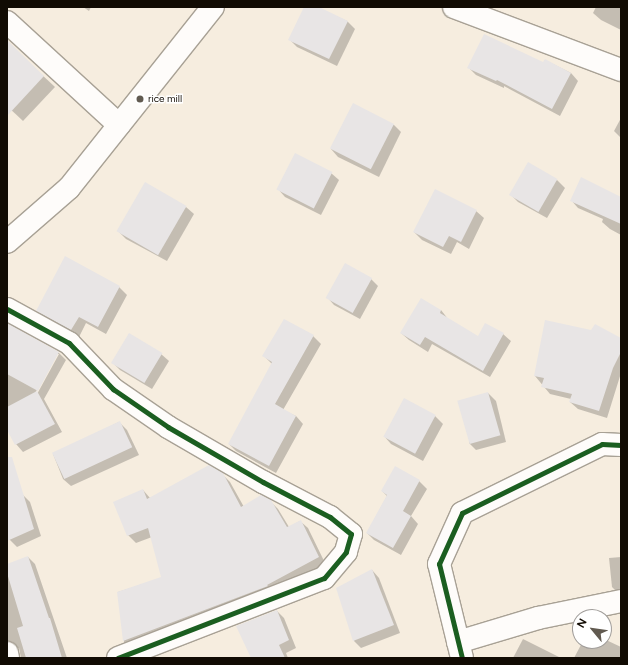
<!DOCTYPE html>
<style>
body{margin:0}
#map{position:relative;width:628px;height:665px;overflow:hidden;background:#f6eddf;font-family:Figtree,sans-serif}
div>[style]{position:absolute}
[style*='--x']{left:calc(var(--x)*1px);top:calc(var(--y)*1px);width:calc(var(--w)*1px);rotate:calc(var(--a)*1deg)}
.shadow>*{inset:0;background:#0003}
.building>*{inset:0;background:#e8e5e5;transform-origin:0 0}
.roads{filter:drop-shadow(1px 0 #a8a195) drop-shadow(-1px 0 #a8a195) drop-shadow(0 1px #a8a195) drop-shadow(0 -1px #a8a195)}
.street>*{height:22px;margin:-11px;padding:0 11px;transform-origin:11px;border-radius:11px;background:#fefcfa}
.secondary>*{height:22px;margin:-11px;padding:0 11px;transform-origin:11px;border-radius:11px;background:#fefcfa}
.cycleway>*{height:5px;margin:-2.5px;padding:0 2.5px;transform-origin:2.5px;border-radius:2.5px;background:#1b5e20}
.dots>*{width:11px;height:11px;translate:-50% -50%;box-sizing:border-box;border:2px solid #fff;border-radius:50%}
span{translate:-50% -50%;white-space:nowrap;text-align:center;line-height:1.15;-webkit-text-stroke:3px #fff;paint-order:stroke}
.poi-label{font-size:10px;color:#110b03}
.left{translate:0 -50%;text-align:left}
.frame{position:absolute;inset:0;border:8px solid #110b03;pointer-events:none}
.north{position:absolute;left:572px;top:609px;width:40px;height:40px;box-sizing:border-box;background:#fff;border:1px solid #a09d9a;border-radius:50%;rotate:299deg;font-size:11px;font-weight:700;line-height:16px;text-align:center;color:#110b03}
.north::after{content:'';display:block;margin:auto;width:14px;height:18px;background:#615a50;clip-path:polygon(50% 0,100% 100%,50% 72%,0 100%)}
</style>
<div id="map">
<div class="shadow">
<i style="clip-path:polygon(83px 7px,91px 7px,89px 11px)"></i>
<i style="clip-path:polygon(305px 7px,316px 7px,347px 21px,355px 29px,337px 66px,297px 47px,290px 40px)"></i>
<i style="clip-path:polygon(596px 7px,621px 7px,621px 30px,601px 20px,593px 13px)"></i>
<i style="clip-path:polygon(7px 42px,55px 87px,23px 121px,7px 106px)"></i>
<i style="clip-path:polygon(545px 60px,571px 73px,578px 81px,560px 116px,504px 86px,504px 88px,476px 75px,469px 68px,544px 63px)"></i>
<i style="clip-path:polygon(353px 105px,394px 125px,401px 132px,379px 177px,338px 157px,331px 149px)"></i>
<i style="clip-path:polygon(621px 118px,621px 138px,614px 131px)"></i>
<i style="clip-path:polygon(331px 173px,339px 180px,321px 215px,285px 197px,278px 189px)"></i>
<i style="clip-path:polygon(557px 180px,565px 188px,547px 218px,518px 202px,511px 195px)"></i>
<i style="clip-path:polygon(621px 197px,621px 235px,610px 229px,602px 222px,603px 219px,578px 208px,571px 200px)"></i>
<i style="clip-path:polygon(186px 207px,194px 214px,167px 261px,126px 239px,118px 231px)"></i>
<i style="clip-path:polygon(476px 211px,484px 218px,469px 249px,457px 242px,451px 254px,422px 240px,414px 232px)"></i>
<i style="clip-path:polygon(371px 279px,378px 286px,360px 319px,334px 305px,327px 297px)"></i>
<i style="clip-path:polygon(119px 287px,127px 295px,106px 334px,86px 323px,79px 337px,45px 318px,38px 311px)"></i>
<i style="clip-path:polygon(441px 310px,448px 319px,478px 337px,503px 334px,511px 341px,490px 377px,432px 344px,428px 352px,409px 340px,401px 333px)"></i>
<i style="clip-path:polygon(evenodd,7px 324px,59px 353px,66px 360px,44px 399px,62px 432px,23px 452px,16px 444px,7px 428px,7px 324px,57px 354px,59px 354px,36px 396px,34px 395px,57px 354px)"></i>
<i style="clip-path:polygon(313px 336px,321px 344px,283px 410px,296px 416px,303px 424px,276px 473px,236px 451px,229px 444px,272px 364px,264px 356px)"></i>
<i style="clip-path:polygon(621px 339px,621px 373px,607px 418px,578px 409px,570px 402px,571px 399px,550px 394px,535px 376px)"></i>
<i style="clip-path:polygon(161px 354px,169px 361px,152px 389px,120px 370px,113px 363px)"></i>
<i style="clip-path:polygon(488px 393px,496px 401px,506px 442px,476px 450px,469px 443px)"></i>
<i style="clip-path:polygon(435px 416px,443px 424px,423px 461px,391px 444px,384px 436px)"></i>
<i style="clip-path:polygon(119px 422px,127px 430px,139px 455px,71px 486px,63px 479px,53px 454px)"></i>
<i style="clip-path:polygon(222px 474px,230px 482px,244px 507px,270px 501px,278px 509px,289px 527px,300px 521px,308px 528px,326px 565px,274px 592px,131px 650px,124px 642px,118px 592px,162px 578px,152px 537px,136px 543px,128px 535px,143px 490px,150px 498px)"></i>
<i style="clip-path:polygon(419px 481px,427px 489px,411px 516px,418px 524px,401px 555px,374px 540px,367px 533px,387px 496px,382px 491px)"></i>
<i style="clip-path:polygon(23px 495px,30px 502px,41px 536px,17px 547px,9px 539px,7px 531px,7px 505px)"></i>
<i style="clip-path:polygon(28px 557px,35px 564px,67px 658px,21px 658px,19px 648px,13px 648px,7px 651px,7px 565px)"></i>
<i style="clip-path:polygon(621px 557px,621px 594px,620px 595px,612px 587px,609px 558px)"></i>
<i style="clip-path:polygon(372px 570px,379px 578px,400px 633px,361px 648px,354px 641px)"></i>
<i style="clip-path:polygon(277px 611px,284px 618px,296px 648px,286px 653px,288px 658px,252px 658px)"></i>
<i style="clip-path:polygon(523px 639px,559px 657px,559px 658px,513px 658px)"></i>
<i style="clip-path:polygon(604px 639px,621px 647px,621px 658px,574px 658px,583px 641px,604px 641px)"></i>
</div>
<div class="building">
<i style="clip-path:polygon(304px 7px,319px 7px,348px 21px,329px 59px,288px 40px)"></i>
<i style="clip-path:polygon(484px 34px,543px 62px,545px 59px,571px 73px,552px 109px,497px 80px,496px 81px,467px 68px)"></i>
<i style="clip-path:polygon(7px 40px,44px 76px,7px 116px)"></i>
<i style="left:353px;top:103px;width:46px;height:51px;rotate:27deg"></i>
<i style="left:295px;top:153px;width:42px;height:41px;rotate:27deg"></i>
<i style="left:528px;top:162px;width:34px;height:38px;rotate:30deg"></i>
<i style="clip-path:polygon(581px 177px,621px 197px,621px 224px,570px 201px)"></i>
<i style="left:145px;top:182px;width:48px;height:57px;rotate:30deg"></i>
<i style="clip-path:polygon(435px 189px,477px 210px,461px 242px,449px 236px,443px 247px,413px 232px)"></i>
<i style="clip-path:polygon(65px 256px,120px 286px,98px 327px,79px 317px,71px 330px,36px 311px)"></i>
<i style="left:345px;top:263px;width:31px;height:40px;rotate:29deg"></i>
<i style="clip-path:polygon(421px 298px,441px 310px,440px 313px,478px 336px,485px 323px,504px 333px,483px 371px,425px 337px,420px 345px,400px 333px)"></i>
<i style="clip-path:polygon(284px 319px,314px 335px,275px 404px,296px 416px,269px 466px,228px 444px,272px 362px,262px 356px)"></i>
<i style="clip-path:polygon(545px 320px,591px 330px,595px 324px,621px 338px,621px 352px,613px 368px,599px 411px,569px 402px,572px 394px,541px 387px,544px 378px,534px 376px)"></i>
<i style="clip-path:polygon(7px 323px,59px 352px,38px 391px,7px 374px)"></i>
<i style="left:129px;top:333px;width:39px;height:35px;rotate:31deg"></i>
<i style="clip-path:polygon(37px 391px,55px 424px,15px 445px,7px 430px,7px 407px)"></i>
<i style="left:488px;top:392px;width:45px;height:32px;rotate:74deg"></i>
<i style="left:404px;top:398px;width:36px;height:44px;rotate:28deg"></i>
<i style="left:120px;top:421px;width:29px;height:75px;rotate:65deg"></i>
<i style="clip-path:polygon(7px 457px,12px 457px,34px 529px,7px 541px)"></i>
<i style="clip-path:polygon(209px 465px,223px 473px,241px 507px,261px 495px,271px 500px,287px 527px,301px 520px,319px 557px,267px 585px,268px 586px,123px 641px,117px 592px,161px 577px,148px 528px,127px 536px,113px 502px,143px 489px,147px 499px)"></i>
<i style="clip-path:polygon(395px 466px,420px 480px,403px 511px,411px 516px,393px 548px,366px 533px,387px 495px,381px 491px)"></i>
<i style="clip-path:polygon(28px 556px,49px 618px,50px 618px,62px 658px,26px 658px,17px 628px,23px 626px,7px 573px,7px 564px)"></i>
<i style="clip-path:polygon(372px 569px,394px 625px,353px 641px,336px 588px)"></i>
<i style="clip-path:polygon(277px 610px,289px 640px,279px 645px,285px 658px,251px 658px,236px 626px)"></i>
</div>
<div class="roads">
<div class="street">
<i style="--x:454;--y:7;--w:178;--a:20.7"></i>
<i style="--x:7;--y:22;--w:152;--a:42.6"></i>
<i style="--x:7;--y:309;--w:71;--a:28.7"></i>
<i style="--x:69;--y:343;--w:64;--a:46.3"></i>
<i style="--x:113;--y:389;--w:67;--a:34.6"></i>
<i style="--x:168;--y:427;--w:110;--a:30.1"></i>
<i style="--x:263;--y:482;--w:76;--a:27.6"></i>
<i style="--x:330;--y:517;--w:27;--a:39"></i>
<i style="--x:351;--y:534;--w:19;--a:106"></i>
<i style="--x:346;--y:552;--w:34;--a:130"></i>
<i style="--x:324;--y:578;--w:221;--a:158.8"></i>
<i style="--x:458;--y:642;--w:84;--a:-16.7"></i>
<i style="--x:538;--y:618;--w:85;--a:-11.6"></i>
<i style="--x:7;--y:653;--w:5;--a:79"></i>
<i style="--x:462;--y:658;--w:97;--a:-103.7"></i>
<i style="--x:439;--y:564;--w:56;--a:-65.7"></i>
<i style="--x:462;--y:513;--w:156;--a:-26.2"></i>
<i style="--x:602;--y:444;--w:19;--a:3"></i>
</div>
<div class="secondary">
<i style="--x:7;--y:242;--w:82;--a:-41.1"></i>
<i style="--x:69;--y:188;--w:231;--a:-51.5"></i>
</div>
</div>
<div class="cycleway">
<i style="--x:7;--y:309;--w:71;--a:28.7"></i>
<i style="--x:69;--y:343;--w:64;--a:46.3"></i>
<i style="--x:113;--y:389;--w:67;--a:34.6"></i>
<i style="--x:168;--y:427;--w:110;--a:30.1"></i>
<i style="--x:263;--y:482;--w:76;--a:27.6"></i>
<i style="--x:330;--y:517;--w:27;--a:39"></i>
<i style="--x:351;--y:534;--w:19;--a:106"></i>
<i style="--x:346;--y:552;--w:34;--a:130"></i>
<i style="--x:324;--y:578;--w:221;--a:158.8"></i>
<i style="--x:462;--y:658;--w:97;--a:-103.7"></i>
<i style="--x:439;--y:564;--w:56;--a:-65.7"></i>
<i style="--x:462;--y:513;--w:156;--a:-26.2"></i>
<i style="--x:602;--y:444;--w:19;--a:3"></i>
</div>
<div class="dots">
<i style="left:140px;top:99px;background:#615a50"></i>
</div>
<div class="poi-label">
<span class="left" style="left:148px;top:99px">rice mill</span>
</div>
<div class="frame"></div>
<div class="north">N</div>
</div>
